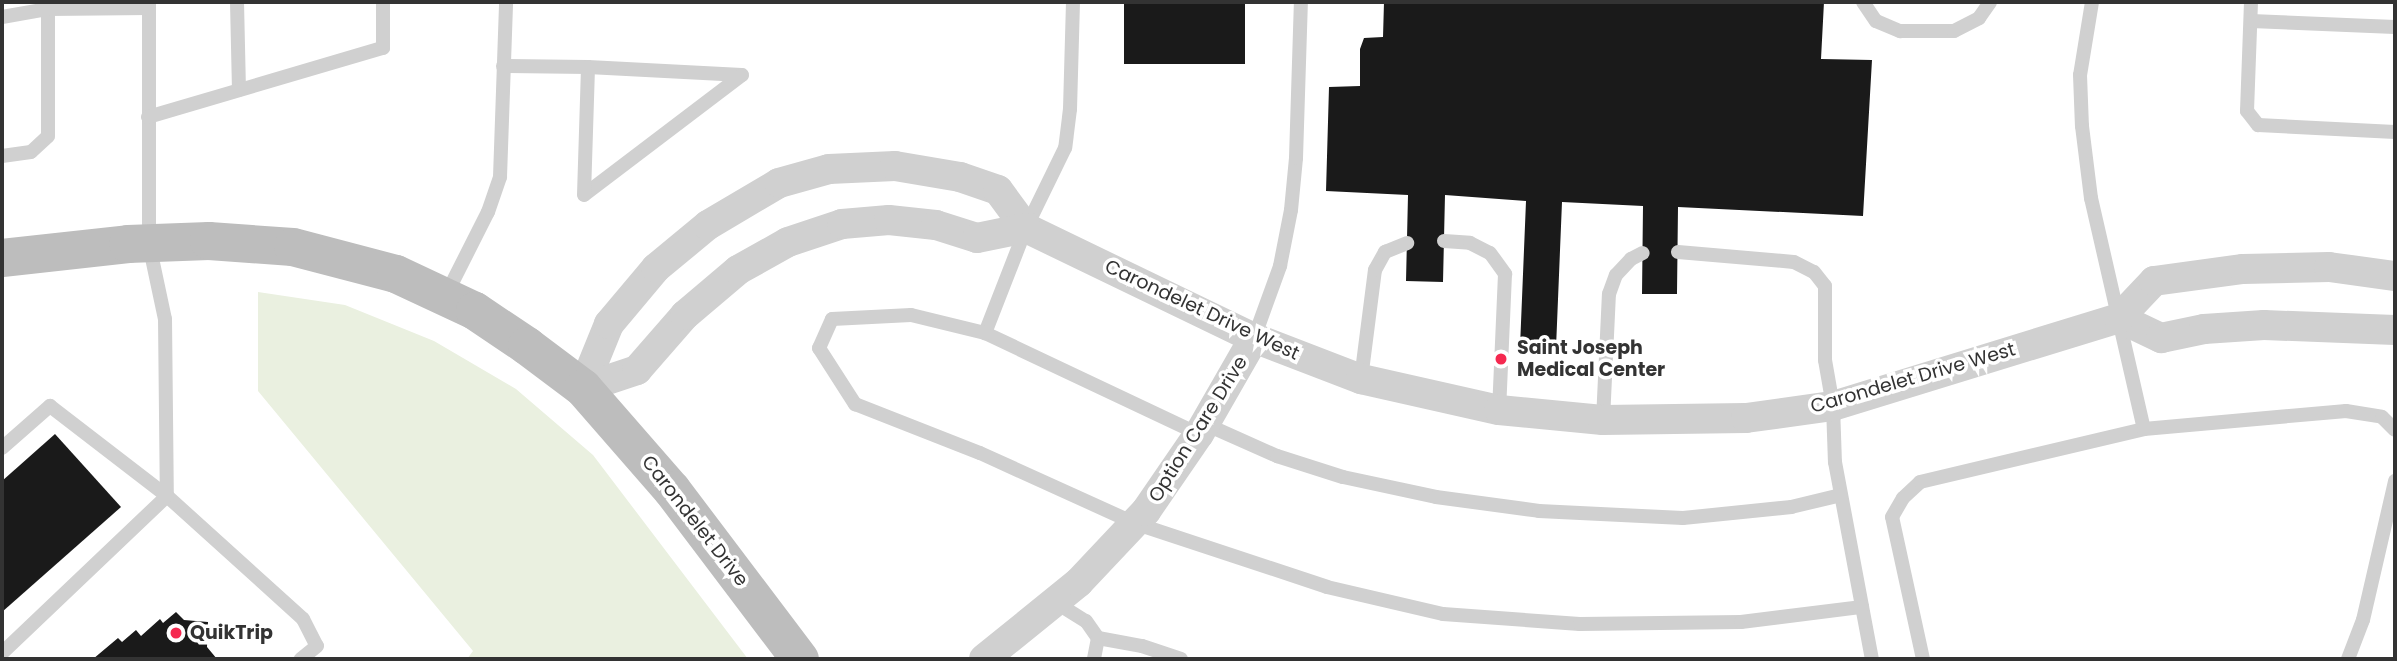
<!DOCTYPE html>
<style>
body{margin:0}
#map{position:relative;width:2397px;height:661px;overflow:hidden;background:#fff;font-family:Poppins,sans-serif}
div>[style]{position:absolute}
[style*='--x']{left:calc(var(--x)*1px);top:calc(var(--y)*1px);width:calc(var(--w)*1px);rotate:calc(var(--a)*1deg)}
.green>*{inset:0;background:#eaf0e0}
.building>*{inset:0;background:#1a1a1a;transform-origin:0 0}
.lane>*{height:14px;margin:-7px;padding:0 7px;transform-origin:7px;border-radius:7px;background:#d0d0d0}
.street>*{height:30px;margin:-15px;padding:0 15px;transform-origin:15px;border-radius:15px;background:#d0d0d0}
.secondary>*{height:38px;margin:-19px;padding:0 19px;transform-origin:19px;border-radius:19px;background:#bdbdbd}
.dots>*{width:19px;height:19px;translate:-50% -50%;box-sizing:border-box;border:4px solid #fff;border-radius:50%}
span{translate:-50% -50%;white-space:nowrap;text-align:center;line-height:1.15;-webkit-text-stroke:7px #fff;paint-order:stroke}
.street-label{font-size:19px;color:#333}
.poi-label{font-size:19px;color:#333;font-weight:700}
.left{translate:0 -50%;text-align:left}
.frame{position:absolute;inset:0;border:4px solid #333;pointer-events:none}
</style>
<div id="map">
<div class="green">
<i style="clip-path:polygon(258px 292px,345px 305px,434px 341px,516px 389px,593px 455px,748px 659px,467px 659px,473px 651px,258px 391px)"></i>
</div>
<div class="building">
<i style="left:1124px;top:2px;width:121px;height:62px"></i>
<i style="clip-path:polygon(1384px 2px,1824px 2px,1821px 59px,1872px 60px,1863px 216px,1678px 207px,1677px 294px,1642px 294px,1643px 206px,1562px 202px,1556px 348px,1520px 347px,1526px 201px,1445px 195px,1443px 282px,1406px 281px,1408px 195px,1326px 191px,1329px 87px,1360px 86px,1360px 49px,1364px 38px,1383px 37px)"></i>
<i style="clip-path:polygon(55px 434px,121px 507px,2px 612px,2px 481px)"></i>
<i style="clip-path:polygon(176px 612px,184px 620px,208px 622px,207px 647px,217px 659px,93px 659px,118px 638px,122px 642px,136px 630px,141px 636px,160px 619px,163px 623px)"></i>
</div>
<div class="lane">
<i style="--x:149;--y:2;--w:242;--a:90"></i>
<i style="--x:149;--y:244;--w:77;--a:78"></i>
<i style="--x:165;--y:319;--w:177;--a:89.4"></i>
<i style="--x:167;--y:496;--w:183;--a:42.1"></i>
<i style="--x:303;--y:619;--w:30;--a:63"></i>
<i style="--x:317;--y:646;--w:21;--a:141"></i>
<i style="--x:237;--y:2;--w:88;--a:88.7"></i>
<i style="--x:1073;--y:2;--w:107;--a:91.6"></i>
<i style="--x:1070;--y:109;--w:39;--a:97"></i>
<i style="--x:1065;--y:148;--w:89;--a:116"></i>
<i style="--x:1026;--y:228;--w:113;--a:111.3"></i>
<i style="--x:985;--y:333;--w:237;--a:25.3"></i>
<i style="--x:1863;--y:2;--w:23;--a:56"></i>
<i style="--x:1876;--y:21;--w:26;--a:23"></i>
<i style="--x:1900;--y:31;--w:54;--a:0"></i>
<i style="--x:1954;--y:31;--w:28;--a:-27"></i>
<i style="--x:1979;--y:18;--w:19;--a:-55"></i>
<i style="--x:2092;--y:2;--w:74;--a:99.3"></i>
<i style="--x:2080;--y:75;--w:51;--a:87.8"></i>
<i style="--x:2082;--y:126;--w:73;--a:82.9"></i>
<i style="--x:2091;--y:198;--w:237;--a:77.1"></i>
<i style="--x:2251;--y:2;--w:109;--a:92.1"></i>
<i style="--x:2247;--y:111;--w:18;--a:52"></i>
<i style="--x:2258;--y:125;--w:137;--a:2.9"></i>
<i style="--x:2;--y:17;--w:47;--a:-9.9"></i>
<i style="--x:48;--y:9;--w:101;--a:-0.6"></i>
<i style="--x:2251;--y:21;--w:144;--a:2.4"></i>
<i style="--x:503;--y:66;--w:85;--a:0.7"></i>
<i style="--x:588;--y:67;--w:154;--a:3"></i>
<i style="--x:742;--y:75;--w:198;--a:142.8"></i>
<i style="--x:584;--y:195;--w:128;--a:-88.2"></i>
<i style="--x:148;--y:117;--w:245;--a:-16.4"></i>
<i style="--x:383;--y:48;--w:46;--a:-90"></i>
<i style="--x:2;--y:156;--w:29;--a:-8"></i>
<i style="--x:31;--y:152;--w:23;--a:-43"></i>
<i style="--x:48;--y:136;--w:127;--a:-90"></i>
<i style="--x:48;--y:9;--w:9;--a:-131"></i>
<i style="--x:1444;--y:241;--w:26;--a:4"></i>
<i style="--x:1470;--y:243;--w:22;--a:27"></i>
<i style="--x:1490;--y:253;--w:26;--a:54"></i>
<i style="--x:1505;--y:274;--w:136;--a:92.5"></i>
<i style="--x:1678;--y:252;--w:116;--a:4.9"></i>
<i style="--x:1794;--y:262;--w:22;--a:27"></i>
<i style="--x:1814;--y:272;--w:18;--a:52"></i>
<i style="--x:1825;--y:286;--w:74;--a:90"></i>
<i style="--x:1825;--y:360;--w:47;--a:80.1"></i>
<i style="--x:1833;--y:406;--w:56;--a:88"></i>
<i style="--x:1835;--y:462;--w:200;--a:79.4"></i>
<i style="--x:445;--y:297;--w:95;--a:-63.2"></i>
<i style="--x:488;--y:212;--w:37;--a:-71"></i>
<i style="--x:500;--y:177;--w:175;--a:-88"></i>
<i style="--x:985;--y:333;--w:76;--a:-166.3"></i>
<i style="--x:911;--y:315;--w:79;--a:177.1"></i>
<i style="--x:832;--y:319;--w:32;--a:114"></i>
<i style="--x:819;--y:348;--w:67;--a:57.3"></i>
<i style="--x:855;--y:404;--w:134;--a:21.4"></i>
<i style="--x:980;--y:453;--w:169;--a:24.4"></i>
<i style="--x:1134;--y:523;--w:203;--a:18.3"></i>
<i style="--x:1327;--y:587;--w:119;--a:13.1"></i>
<i style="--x:1443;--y:614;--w:137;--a:4.2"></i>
<i style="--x:1580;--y:624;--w:161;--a:-0.7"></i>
<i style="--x:1741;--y:622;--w:122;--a:-7.1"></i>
<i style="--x:1254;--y:338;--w:77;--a:-70.1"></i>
<i style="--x:1280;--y:266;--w:57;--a:-78.9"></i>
<i style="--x:1291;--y:210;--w:52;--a:-84.5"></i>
<i style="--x:1296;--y:158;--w:156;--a:-88.2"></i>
<i style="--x:1361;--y:379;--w:110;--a:-82.7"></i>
<i style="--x:1375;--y:270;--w:21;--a:-61"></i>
<i style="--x:1385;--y:252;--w:24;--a:-22"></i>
<i style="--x:1603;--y:420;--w:126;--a:-87.3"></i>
<i style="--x:1609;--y:294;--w:20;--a:-70"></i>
<i style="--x:1616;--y:275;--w:22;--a:-47"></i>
<i style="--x:1631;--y:259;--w:13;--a:-27"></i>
<i style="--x:1205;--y:424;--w:79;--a:24"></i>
<i style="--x:1277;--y:456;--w:69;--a:17.7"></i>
<i style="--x:1343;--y:477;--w:95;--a:12.1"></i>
<i style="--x:1436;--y:497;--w:104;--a:7.7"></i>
<i style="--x:1539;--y:511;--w:144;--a:2.8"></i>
<i style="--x:1683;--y:518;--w:109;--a:-5.8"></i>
<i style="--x:1791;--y:507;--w:51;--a:-13.5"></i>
<i style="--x:2;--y:448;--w:64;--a:-41.2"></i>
<i style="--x:50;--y:406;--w:148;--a:37.6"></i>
<i style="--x:167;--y:496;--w:228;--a:136.4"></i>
<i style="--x:1055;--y:602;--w:36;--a:32"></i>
<i style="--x:1086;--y:621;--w:21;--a:55"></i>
<i style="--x:1098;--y:638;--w:21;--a:101"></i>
<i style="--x:1098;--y:638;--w:45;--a:10.3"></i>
<i style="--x:1142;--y:646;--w:41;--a:18.4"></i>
<i style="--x:1923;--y:659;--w:145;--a:-102.3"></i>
<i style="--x:1892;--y:517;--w:22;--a:-60"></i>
<i style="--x:1903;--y:498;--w:23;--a:-43"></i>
<i style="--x:1920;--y:482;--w:230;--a:-13.3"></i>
<i style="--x:2144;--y:429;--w:203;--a:-5.1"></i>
<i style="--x:2346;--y:411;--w:36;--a:9"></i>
<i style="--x:2382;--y:417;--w:18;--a:45"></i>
<i style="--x:2348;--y:659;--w:42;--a:-69"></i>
<i style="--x:2363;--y:620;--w:143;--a:-77"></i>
</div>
<div class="street">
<i style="--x:2119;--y:318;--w:47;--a:25.5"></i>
<i style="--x:2161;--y:338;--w:44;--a:-11.8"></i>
<i style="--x:2204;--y:329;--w:60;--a:-3.8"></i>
<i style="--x:2264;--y:325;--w:131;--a:2.2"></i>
<i style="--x:583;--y:388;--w:69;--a:-67.9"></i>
<i style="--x:609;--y:324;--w:73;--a:-50"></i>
<i style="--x:656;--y:268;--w:67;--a:-39.6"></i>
<i style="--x:708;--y:225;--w:82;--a:-30.6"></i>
<i style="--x:779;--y:183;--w:52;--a:-15.6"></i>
<i style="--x:829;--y:169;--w:66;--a:-2.6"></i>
<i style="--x:895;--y:166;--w:66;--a:9.6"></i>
<i style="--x:960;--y:177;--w:40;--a:18.9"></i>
<i style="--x:998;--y:190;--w:47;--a:53.6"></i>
<i style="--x:1026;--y:228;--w:253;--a:25.8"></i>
<i style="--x:1254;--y:338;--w:115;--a:21"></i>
<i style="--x:1361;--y:379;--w:141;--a:12.7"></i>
<i style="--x:1499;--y:410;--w:104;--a:5.5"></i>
<i style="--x:1603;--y:420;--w:143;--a:-0.8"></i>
<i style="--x:1746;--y:418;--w:88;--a:-7.9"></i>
<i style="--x:1833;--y:406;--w:299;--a:-17.1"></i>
<i style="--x:2119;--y:318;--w:51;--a:-46.6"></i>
<i style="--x:2154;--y:281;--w:90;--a:-7.7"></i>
<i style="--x:2243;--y:269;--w:86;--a:-1.3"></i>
<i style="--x:2329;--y:267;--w:67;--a:7.8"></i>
<i style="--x:583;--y:388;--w:57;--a:-18.4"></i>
<i style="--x:637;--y:370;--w:73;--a:-48.9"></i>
<i style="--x:685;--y:315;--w:70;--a:-40.3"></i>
<i style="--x:738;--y:270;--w:57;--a:-29.2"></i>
<i style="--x:788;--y:242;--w:57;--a:-18.4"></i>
<i style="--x:842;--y:224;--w:47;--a:-4.9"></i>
<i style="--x:889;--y:220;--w:47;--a:6.1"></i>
<i style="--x:936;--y:225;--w:43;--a:17.6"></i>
<i style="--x:977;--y:238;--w:50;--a:-11.5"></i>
<i style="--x:984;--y:659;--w:122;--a:-39"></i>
<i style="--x:1079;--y:582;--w:98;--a:-46.7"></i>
<i style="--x:1146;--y:511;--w:93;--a:-55.5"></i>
<i style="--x:1199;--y:434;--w:111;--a:-60.2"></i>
</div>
<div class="secondary">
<i style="--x:2;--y:258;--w:127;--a:-6.3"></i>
<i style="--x:128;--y:244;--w:81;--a:-2.1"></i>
<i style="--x:209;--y:241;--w:84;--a:4.1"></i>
<i style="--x:293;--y:247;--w:106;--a:14.7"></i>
<i style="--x:396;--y:274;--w:87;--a:25.1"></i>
<i style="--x:475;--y:311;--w:63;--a:33.9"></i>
<i style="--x:527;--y:346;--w:70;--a:36.9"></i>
<i style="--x:583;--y:388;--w:135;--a:48.9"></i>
<i style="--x:672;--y:490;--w:212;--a:52.9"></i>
</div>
<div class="dots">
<i style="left:1501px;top:359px;background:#f52950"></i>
<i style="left:176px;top:633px;background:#f52950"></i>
</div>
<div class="street-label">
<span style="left:1202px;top:310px;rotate:25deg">Carondelet Drive West</span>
<span style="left:1913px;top:378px;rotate:-16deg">Carondelet Drive West</span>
<span style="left:1198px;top:429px;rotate:-58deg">Option Care Drive</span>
<span style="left:695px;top:521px;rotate:52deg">Carondelet Drive</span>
</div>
<div class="poi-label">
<span class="left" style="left:1517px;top:359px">Saint Joseph<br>Medical Center</span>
<span class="left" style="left:190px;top:633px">QuikTrip</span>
</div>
<div class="frame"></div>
</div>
